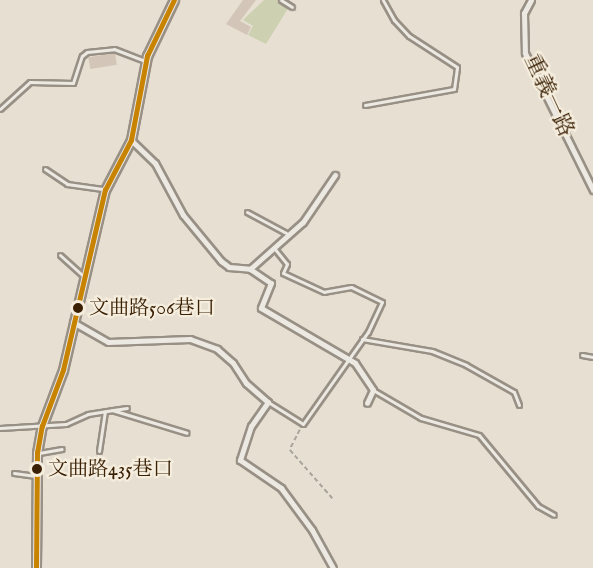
<!DOCTYPE html>
<meta charset="utf-8">
<style>
body{margin:0}
#map{position:relative;width:593px;height:568px;overflow:hidden;background:#e7e0d2;font-family:"IM FELL English","Noto Serif TC",serif}
div>[style]{position:absolute}
[style*='--x']{left:calc(var(--x)*1px);top:calc(var(--y)*1px);width:calc(var(--w)*1px);rotate:calc(var(--a)*1deg)}
.green>*{inset:0;background:#cdd1b2}
.building>*{inset:0;background:#d3c5b8;transform-origin:0 0}
.path>*{height:1.5px;margin-top:-0.75px;transform-origin:0;background:repeating-linear-gradient(90deg,#a9a49c 0 4.5px,transparent 0 7.5px)}
.roads{filter:drop-shadow(2px 0 #989085) drop-shadow(-2px 0 #989085) drop-shadow(0 2px #989085) drop-shadow(0 -2px #989085)}
.service>*{height:3px;margin:-1.5px;padding:0 1.5px;transform-origin:1.5px;border-radius:1.5px;background:#ece8e2}
.minor>*{height:5px;margin:-2.5px;padding:0 2.5px;transform-origin:2.5px;border-radius:2.5px;background:#ece8e2}
.tertiary>*{height:7px;margin:-3.5px;padding:0 3.5px;transform-origin:3.5px;border-radius:3.5px;background:#ece8e2}
.bus-1>*{height:4.5px;margin:-2.25px;padding:0 2.25px;transform-origin:2.25px;border-radius:2.25px;background:#c88401}
.dots>*{width:16px;height:16px;translate:-50% -50%;box-sizing:border-box;border:3px solid #f5eddd;border-radius:50%}
span{translate:-50% -50%;white-space:nowrap;text-align:center;line-height:1.15;-webkit-text-stroke:4.5px #f5eddd;paint-order:stroke}
.bus-label{font-size:20px;color:#3a2004}
.left{translate:0 -50%;text-align:left}
.street-label{font-size:22px;color:#3a2004}
</style>
<div id="map">
<div class="green">
<i style="clip-path:polygon(264px 0,277px 0,289px 7px,266px 44px,248px 35px,253px 26px,243px 20px)"></i>
</div>
<div class="building">
<i style="clip-path:polygon(243px 0,256px 0,240px 21px,251px 27px,247px 35px,226px 24px)"></i>
<i style="left:115px;top:53px;width:12px;height:27px;rotate:81deg"></i>
</div>
<div class="path">
<i style="--x:300;--y:430;--w:22;--a:117"></i>
<i style="--x:290;--y:450;--w:67;--a:48.7"></i>
</div>
<div class="roads">
<div class="service">
<i style="--x:281;--y:0;--w:13;--a:32"></i>
<i style="--x:365;--y:105;--w:90;--a:-10.2"></i>
<i style="--x:454;--y:89;--w:22;--a:-82"></i>
<i style="--x:457;--y:67;--w:57;--a:-147.1"></i>
<i style="--x:409;--y:36;--w:22;--a:-133"></i>
<i style="--x:394;--y:20;--w:23;--a:-119"></i>
<i style="--x:0;--y:109;--w:40;--a:-42"></i>
<i style="--x:30;--y:82;--w:43;--a:1.3"></i>
<i style="--x:73;--y:83;--w:28;--a:-72"></i>
<i style="--x:82;--y:56;--w:6;--a:-39"></i>
<i style="--x:87;--y:52;--w:27;--a:-6"></i>
<i style="--x:114;--y:49;--w:33;--a:21"></i>
<i style="--x:45;--y:169;--w:27;--a:34"></i>
<i style="--x:67;--y:184;--w:36;--a:8"></i>
<i style="--x:247;--y:212;--w:47;--a:28.2"></i>
<i style="--x:60;--y:255;--w:31;--a:42"></i>
<i style="--x:362;--y:339;--w:71;--a:9.7"></i>
<i style="--x:432;--y:351;--w:37;--a:22"></i>
<i style="--x:466;--y:365;--w:55;--a:29.4"></i>
<i style="--x:514;--y:392;--w:14;--a:69"></i>
<i style="--x:582;--y:355;--w:11;--a:10"></i>
<i style="--x:373;--y:390;--w:56;--a:30.3"></i>
<i style="--x:421;--y:418;--w:60;--a:16.3"></i>
<i style="--x:479;--y:435;--w:92;--a:50.3"></i>
<i style="--x:538;--y:506;--w:18;--a:29"></i>
<i style="--x:268;--y:402;--w:41;--a:32.2"></i>
<i style="--x:303;--y:424;--w:113;--a:-54.8"></i>
<i style="--x:368;--y:332;--w:33;--a:-65"></i>
<i style="--x:382;--y:302;--w:34;--a:-154"></i>
<i style="--x:351;--y:287;--w:27;--a:170"></i>
<i style="--x:324;--y:292;--w:45;--a:-155.1"></i>
<i style="--x:283;--y:273;--w:10;--a:-66"></i>
<i style="--x:287;--y:264;--w:21;--a:-129"></i>
<i style="--x:113;--y:410;--w:14;--a:-8"></i>
<i style="--x:0;--y:428;--w:66;--a:-3.5"></i>
<i style="--x:66;--y:424;--w:24;--a:-24"></i>
<i style="--x:88;--y:414;--w:24;--a:-9"></i>
<i style="--x:112;--y:410;--w:78;--a:17"></i>
<i style="--x:99;--y:451;--w:40;--a:-81.5"></i>
<i style="--x:39;--y:453;--w:23;--a:-10"></i>
<i style="--x:14;--y:473;--w:22;--a:8"></i>
</div>
<div class="minor">
<i style="--x:531;--y:0;--w:15;--a:118"></i>
<i style="--x:524;--y:13;--w:40;--a:88.6"></i>
<i style="--x:525;--y:53;--w:153;--a:63.6"></i>
<i style="--x:131;--y:140;--w:33;--a:44"></i>
<i style="--x:155;--y:163;--w:59;--a:61.7"></i>
<i style="--x:183;--y:215;--w:60;--a:50.4"></i>
<i style="--x:221;--y:261;--w:10;--a:37"></i>
<i style="--x:229;--y:267;--w:21;--a:5"></i>
<i style="--x:250;--y:269;--w:25;--a:34"></i>
<i style="--x:271;--y:283;--w:27;--a:112"></i>
<i style="--x:261;--y:308;--w:109;--a:30.3"></i>
<i style="--x:355;--y:363;--w:32;--a:56"></i>
<i style="--x:373;--y:390;--w:14;--a:115"></i>
<i style="--x:250;--y:269;--w:71;--a:-41.6"></i>
<i style="--x:303;--y:222;--w:57;--a:-55.8"></i>
<i style="--x:73;--y:322;--w:40;--a:29.7"></i>
<i style="--x:108;--y:342;--w:82;--a:-2.1"></i>
<i style="--x:190;--y:339;--w:29;--a:20"></i>
<i style="--x:217;--y:349;--w:21;--a:41"></i>
<i style="--x:233;--y:363;--w:24;--a:57"></i>
<i style="--x:246;--y:383;--w:29;--a:41"></i>
<i style="--x:268;--y:402;--w:29;--a:125"></i>
<i style="--x:251;--y:426;--w:36;--a:108"></i>
<i style="--x:240;--y:460;--w:50;--a:34.3"></i>
<i style="--x:281;--y:488;--w:52;--a:53.6"></i>
<i style="--x:312;--y:530;--w:43;--a:61.1"></i>
</div>
<div class="tertiary">
<i style="--x:36;--y:568;--w:115;--a:-89.5"></i>
<i style="--x:37;--y:453;--w:27;--a:-80"></i>
<i style="--x:42;--y:426;--w:60;--a:-69.4"></i>
<i style="--x:63;--y:370;--w:185;--a:-76.9"></i>
<i style="--x:105;--y:190;--w:56;--a:-62.5"></i>
<i style="--x:131;--y:140;--w:86;--a:-79.2"></i>
<i style="--x:147;--y:56;--w:62;--a:-64.3"></i>
</div>
</div>
<div class="bus-1">
<i style="--x:36;--y:568;--w:115;--a:-89.5"></i>
<i style="--x:37;--y:453;--w:27;--a:-80"></i>
<i style="--x:42;--y:426;--w:60;--a:-69.4"></i>
<i style="--x:63;--y:370;--w:185;--a:-76.9"></i>
<i style="--x:105;--y:190;--w:56;--a:-62.5"></i>
<i style="--x:131;--y:140;--w:86;--a:-79.2"></i>
<i style="--x:147;--y:56;--w:62;--a:-64.3"></i>
</div>
<div class="dots">
<i style="left:78px;top:308px;background:#3a2004"></i>
<i style="left:37px;top:469px;background:#3a2004"></i>
</div>
<div class="bus-label">
<span class="left" style="left:89px;top:308px">文曲路506巷口</span>
<span class="left" style="left:48px;top:469px">文曲路435巷口</span>
</div>
<div class="street-label">
<span style="left:548px;top:96px;rotate:65deg">重義一路</span>
</div>
</div>
